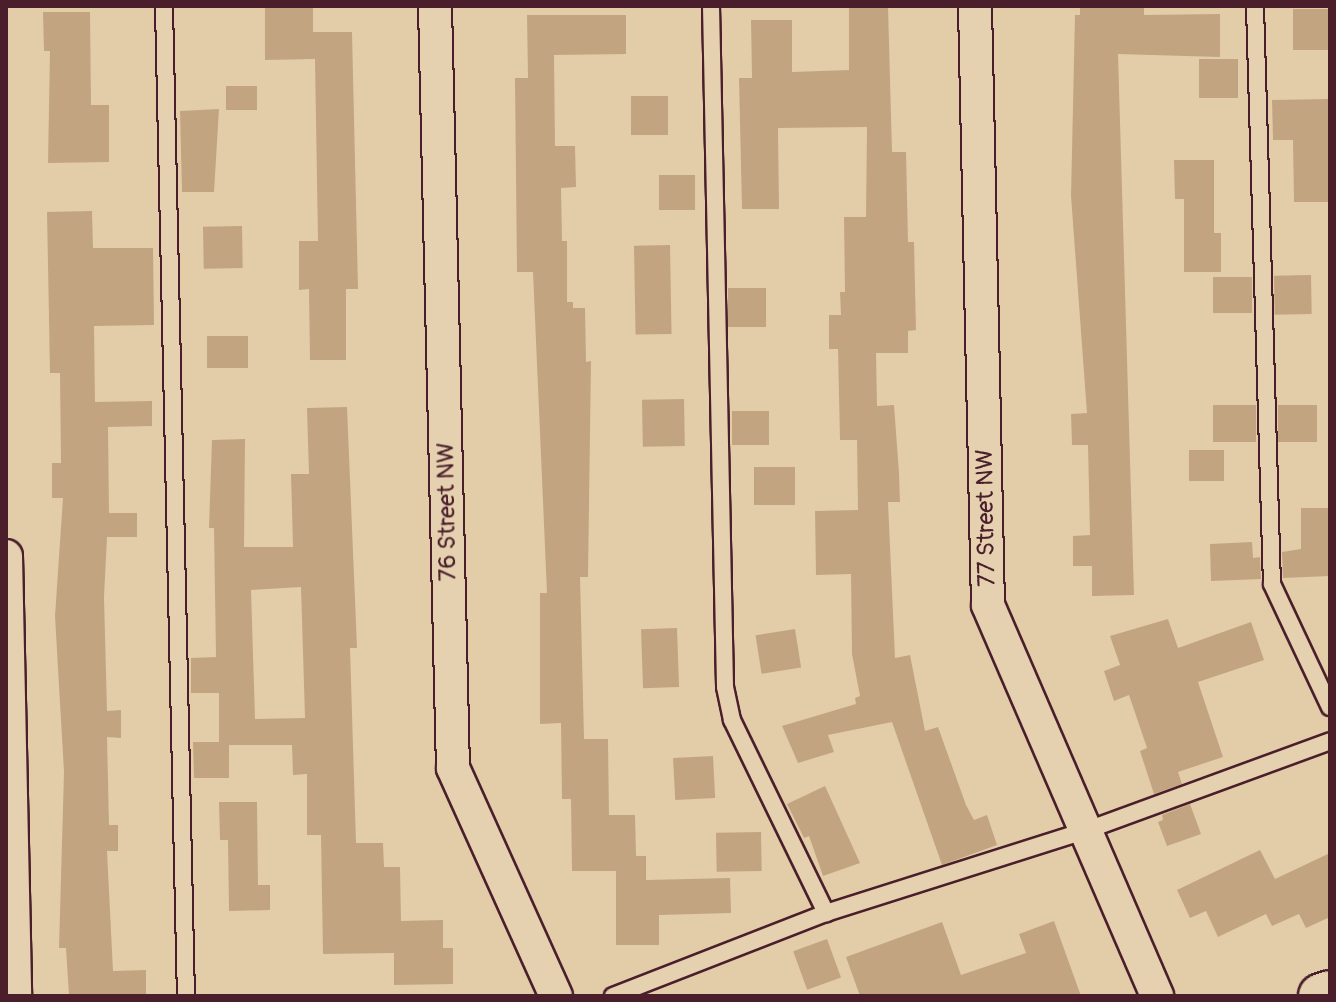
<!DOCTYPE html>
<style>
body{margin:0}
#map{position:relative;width:1336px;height:1002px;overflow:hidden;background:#e3cda9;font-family:Pangolin,sans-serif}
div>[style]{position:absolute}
.building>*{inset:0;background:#c2a580;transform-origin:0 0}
.roads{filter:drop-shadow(2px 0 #4a1f2b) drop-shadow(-2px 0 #4a1f2b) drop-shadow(0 2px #4a1f2b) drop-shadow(0 -2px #4a1f2b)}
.lane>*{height:16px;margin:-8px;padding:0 8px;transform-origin:8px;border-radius:8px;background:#e5d0af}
.street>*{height:32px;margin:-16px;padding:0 16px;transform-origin:16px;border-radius:16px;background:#e5d0af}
.secondary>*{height:44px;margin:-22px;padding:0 22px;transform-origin:22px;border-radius:22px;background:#e5d0af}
span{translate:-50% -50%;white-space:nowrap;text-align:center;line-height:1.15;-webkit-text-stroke:6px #e5d0af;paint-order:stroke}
.street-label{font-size:24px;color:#4a1f2b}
.frame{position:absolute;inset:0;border:8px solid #4a1f2b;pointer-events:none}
</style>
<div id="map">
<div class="building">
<i style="clip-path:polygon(265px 6px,313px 6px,313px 32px,352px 32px,358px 289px,346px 289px,346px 360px,310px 360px,309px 289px,299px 290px,299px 241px,318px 241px,315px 59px,265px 60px)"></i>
<i style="clip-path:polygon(849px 6px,888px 6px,892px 152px,906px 152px,908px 242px,914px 242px,916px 330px,908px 331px,908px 353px,876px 353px,877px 406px,894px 405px,899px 473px,900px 502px,888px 502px,895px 658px,910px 655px,925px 731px,938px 727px,966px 805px,974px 820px,987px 815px,997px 845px,942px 865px,892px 722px,828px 735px,834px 752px,798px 763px,782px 726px,856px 704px,855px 698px,860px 696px,852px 654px,851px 574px,816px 575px,815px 511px,858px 510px,857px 440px,840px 440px,838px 349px,829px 349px,829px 315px,841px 315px,840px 292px,845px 292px,844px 217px,866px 217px,867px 127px,778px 128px,779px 209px,742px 209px,739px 78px,752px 78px,751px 20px,792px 20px,792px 72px,849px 70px)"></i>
<i style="clip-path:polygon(1080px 6px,1144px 6px,1144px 15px,1220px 14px,1220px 57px,1118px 54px,1134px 595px,1092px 596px,1092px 566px,1073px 566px,1073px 536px,1090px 535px,1088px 445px,1072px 445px,1071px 414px,1087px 413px,1071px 196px,1075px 15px,1080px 15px)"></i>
<i style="left:1330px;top:9px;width:41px;height:37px;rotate:90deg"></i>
<i style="clip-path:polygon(43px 12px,90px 12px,91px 105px,109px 105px,109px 162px,48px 163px,50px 51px,44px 51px)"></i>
<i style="clip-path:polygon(527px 15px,626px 15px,626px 54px,554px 55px,555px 146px,575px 146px,576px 187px,561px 188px,562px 241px,567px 241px,567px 302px,573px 302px,573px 308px,585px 308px,586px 362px,591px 361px,588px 577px,580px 577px,584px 739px,608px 739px,609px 815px,635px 815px,636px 856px,646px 856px,646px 880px,730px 878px,731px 913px,659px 915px,659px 945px,616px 945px,616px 871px,572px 871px,571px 799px,562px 799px,561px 723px,540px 724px,540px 593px,547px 593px,533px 272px,517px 272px,515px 78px,528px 78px)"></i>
<i style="left:1238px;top:59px;width:39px;height:39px;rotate:90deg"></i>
<i style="left:226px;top:86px;width:31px;height:24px"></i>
<i style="left:668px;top:96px;width:39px;height:37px;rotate:90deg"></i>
<i style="clip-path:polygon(1329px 99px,1330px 202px,1294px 202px,1293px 140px,1273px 140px,1272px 100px)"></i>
<i style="clip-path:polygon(219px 109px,214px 192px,182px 192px,180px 111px)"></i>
<i style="clip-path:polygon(1174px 160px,1214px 160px,1214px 233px,1221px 233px,1221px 272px,1184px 272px,1184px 199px,1175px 199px)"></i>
<i style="left:659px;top:175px;width:36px;height:35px"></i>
<i style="clip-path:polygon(92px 211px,93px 248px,153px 248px,154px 325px,94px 326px,95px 402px,152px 401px,152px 426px,108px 427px,109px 513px,137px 513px,137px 537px,107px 537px,104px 597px,107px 711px,121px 710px,121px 738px,107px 737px,109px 825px,118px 825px,118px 851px,107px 851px,113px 971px,146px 970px,146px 994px,69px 995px,66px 948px,59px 948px,64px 772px,55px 616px,63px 498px,52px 498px,52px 463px,61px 463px,60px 373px,50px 373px,47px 212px)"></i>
<i style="left:242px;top:226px;width:42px;height:39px;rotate:89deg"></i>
<i style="left:670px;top:245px;width:89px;height:36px;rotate:89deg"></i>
<i style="left:1311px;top:275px;width:39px;height:37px;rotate:89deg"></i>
<i style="left:1213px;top:277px;width:39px;height:36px"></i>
<i style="left:728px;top:288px;width:38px;height:39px"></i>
<i style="left:248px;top:336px;width:32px;height:41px;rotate:90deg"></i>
<i style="left:684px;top:399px;width:47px;height:42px;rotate:89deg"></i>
<i style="left:1213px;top:405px;width:43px;height:37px"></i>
<i style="left:1278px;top:405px;width:39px;height:37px"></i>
<i style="clip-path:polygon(evenodd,347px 407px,357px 648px,350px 648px,356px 843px,383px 843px,384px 867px,400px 867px,401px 921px,443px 920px,443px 948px,453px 948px,453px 984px,394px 985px,394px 953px,323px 954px,321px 835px,307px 835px,307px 774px,293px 775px,292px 745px,229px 745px,229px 778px,194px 778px,193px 742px,219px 742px,219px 693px,191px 693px,191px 658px,216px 657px,214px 528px,209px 528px,212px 440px,245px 439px,244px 547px,293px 547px,291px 474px,309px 474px,307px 408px,347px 407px,301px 587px,305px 718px,255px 719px,251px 590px,301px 587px)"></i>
<i style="left:732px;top:411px;width:37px;height:34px"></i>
<i style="left:1189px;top:450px;width:35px;height:31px"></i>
<i style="left:795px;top:467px;width:38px;height:41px;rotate:90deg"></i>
<i style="clip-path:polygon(1301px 508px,1330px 508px,1330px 576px,1283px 578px,1282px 552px,1301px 549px)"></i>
<i style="clip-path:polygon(1252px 542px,1253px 558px,1260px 557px,1261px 579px,1211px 581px,1210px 544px)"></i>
<i style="clip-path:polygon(1168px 619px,1178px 648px,1251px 622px,1264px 660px,1198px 682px,1223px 757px,1178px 772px,1182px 784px,1154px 794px,1140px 751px,1147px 748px,1129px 695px,1114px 701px,1104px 671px,1120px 665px,1110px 636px)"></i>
<i style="left:677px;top:628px;width:59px;height:36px;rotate:88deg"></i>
<i style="left:795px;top:629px;width:39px;height:40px;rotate:81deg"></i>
<i style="left:713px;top:756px;width:42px;height:40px;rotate:87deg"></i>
<i style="clip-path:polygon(825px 786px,860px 863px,823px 876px,809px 836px,804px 838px,787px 804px)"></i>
<i style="clip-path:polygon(219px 802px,257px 802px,258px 885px,270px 885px,270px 910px,229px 911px,228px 840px,220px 840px)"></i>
<i style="clip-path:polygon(1190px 804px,1201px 834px,1167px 846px,1158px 822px,1163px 820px,1162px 815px)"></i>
<i style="left:761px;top:832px;width:39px;height:45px;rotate:89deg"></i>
<i style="clip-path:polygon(1260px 850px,1275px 879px,1330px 853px,1330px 917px,1306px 928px,1299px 914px,1272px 926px,1266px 914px,1218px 937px,1206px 911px,1190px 918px,1177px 890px)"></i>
<i style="clip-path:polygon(1054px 921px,1081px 996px,860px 996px,846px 957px,942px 922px,961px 975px,1026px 953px,1019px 934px)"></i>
<i style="left:827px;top:939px;width:41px;height:36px;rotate:70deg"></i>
</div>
<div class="roads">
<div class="lane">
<i style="left:164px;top:6px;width:990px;rotate:88.73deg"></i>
<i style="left:711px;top:6px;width:681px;rotate:88.82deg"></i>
<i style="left:725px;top:687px;width:34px;rotate:78deg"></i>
<i style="left:732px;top:720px;width:215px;rotate:64deg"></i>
<i style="left:1255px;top:6px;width:578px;rotate:88.32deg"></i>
<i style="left:1272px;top:584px;width:136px;rotate:64.8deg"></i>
<i style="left:613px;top:996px;width:229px;rotate:-21.3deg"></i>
<i style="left:826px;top:913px;width:269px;rotate:-17.6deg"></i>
<i style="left:1082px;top:832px;width:264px;rotate:-20.1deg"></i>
</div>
<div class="street">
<i style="left:435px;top:6px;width:762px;rotate:88.65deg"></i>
<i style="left:453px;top:768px;width:250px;rotate:65.7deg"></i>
<i style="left:975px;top:6px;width:599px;rotate:88.76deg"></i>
<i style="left:988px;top:605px;width:426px;rotate:66.6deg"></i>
<i style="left:6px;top:556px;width:440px;rotate:88.8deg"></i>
</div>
<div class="secondary">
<i style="left:1321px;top:996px;width:9px;rotate:-18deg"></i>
</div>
</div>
<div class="street-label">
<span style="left:447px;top:512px;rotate:-91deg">76 Street NW</span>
<span style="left:986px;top:518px;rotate:-91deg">77 Street NW</span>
</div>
<div class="frame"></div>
</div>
